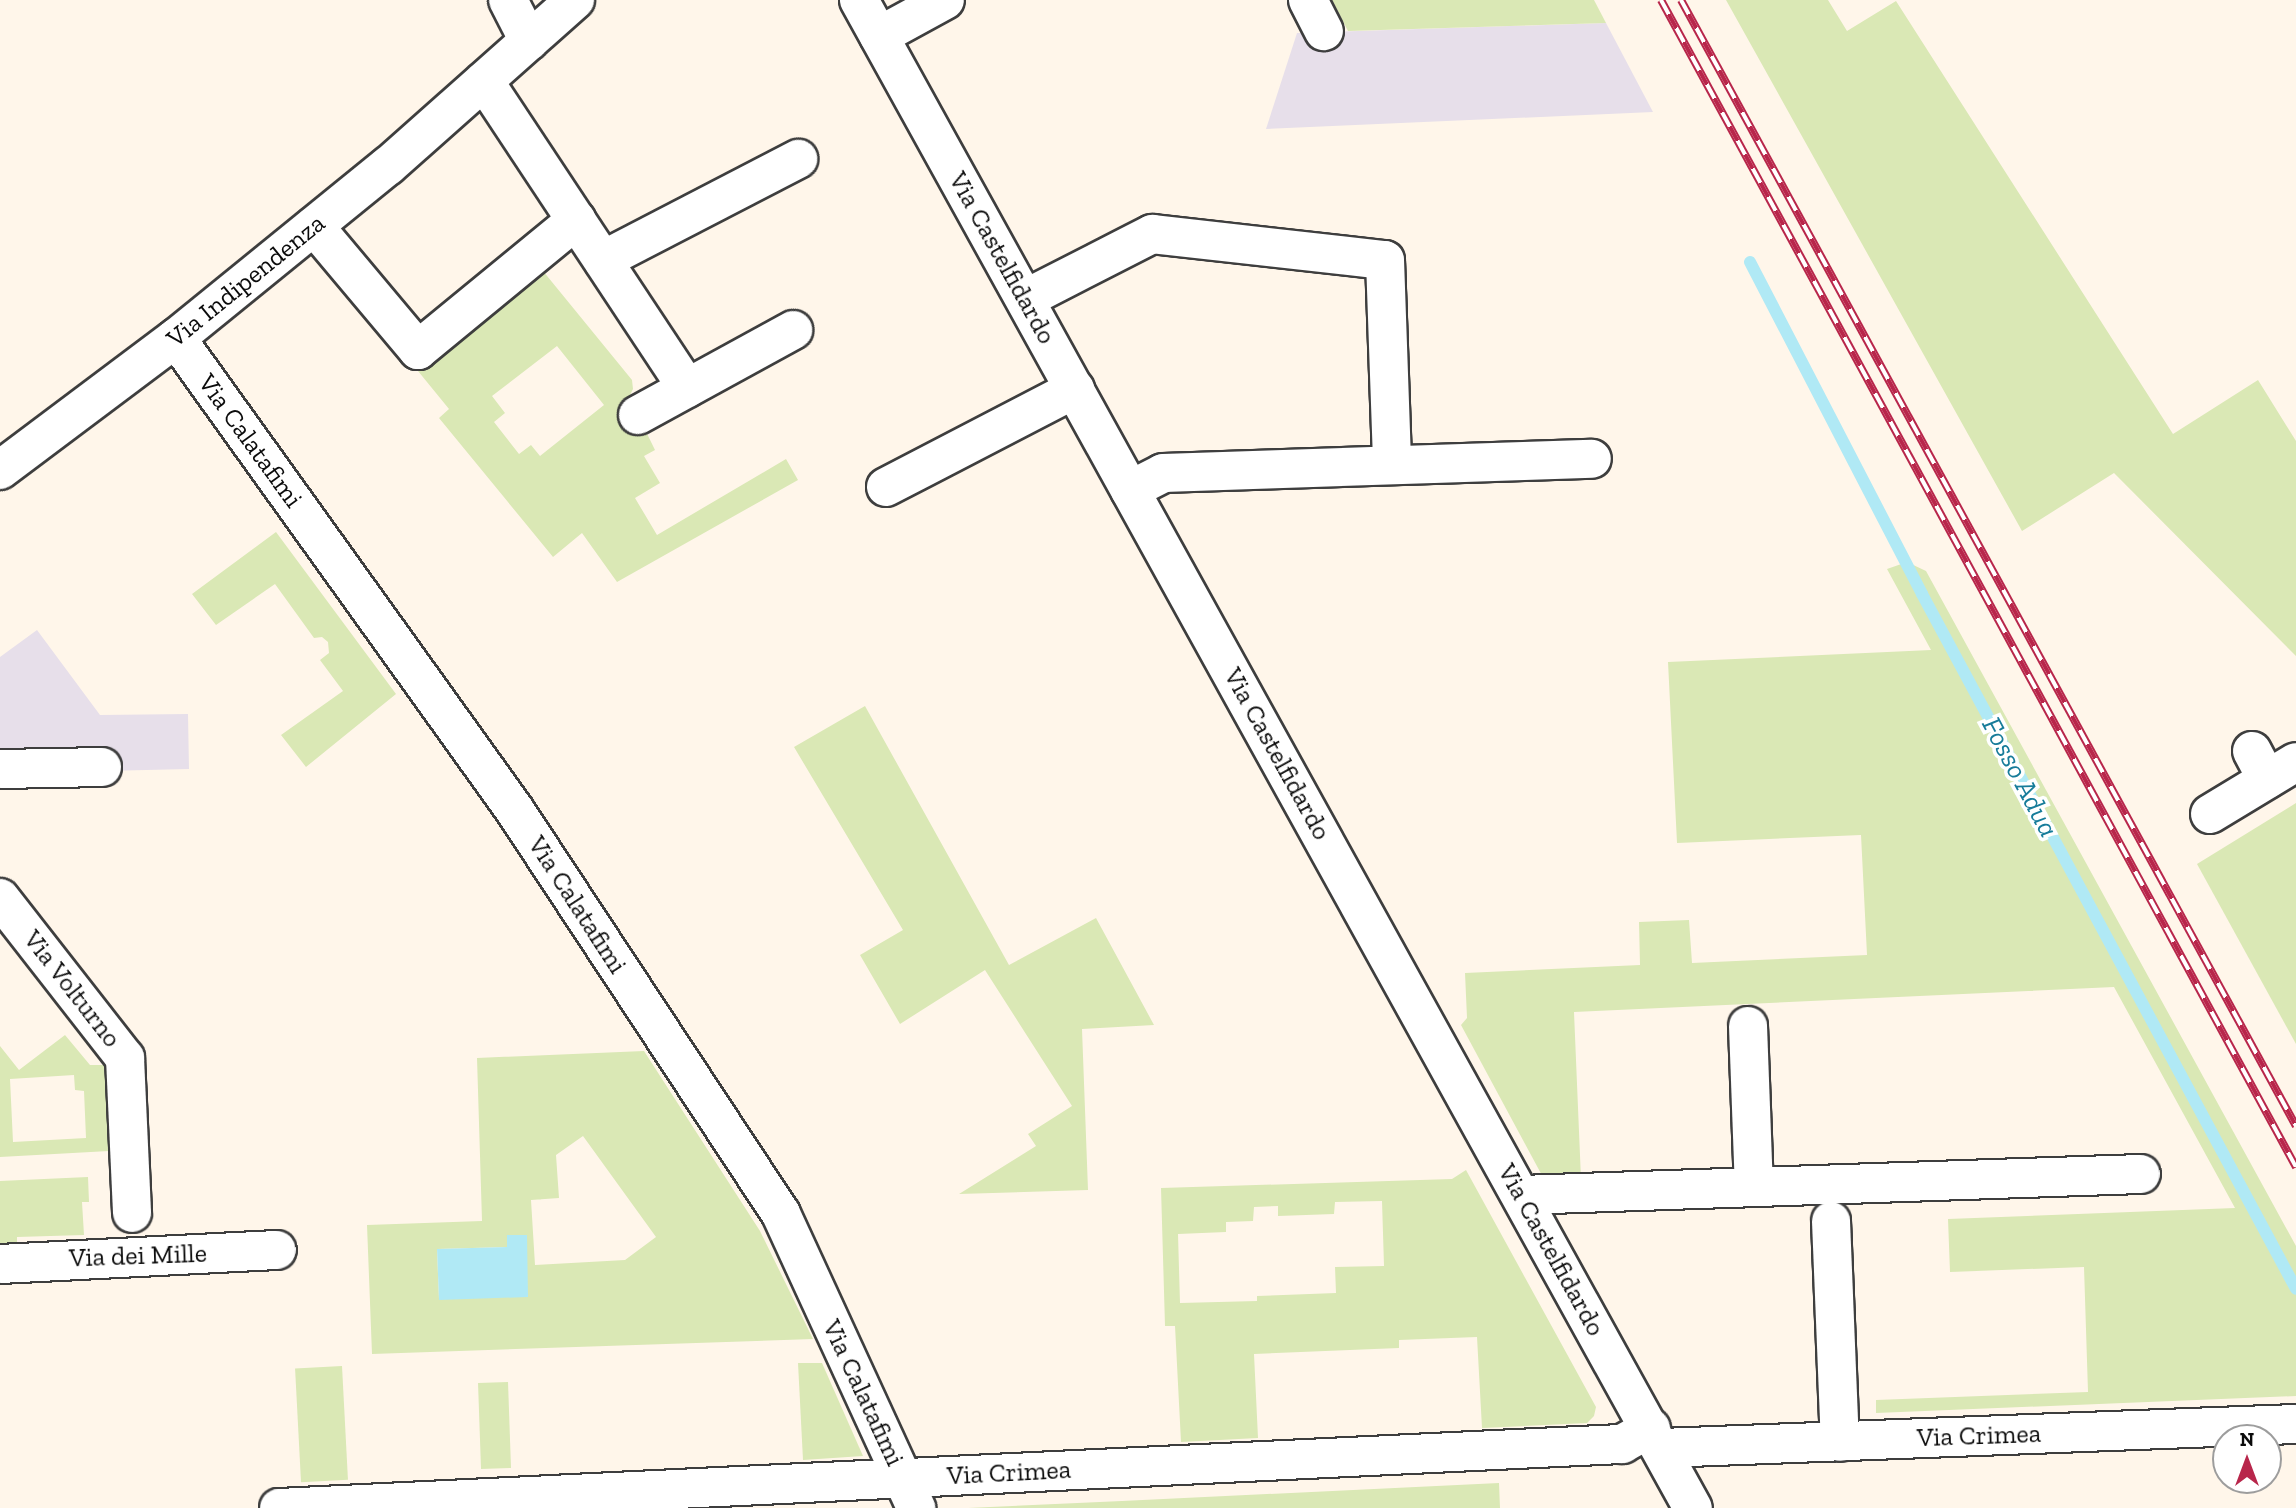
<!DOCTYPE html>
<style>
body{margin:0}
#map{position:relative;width:2296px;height:1508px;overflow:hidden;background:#fff6ea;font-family:"Zilla Slab",serif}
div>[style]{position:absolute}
.industrial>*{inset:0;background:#e7dfea}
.green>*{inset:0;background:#dae8b5;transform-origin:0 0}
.water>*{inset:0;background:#b0e9f5}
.stream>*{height:12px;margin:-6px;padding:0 6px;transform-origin:6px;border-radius:6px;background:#b0e9f5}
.roads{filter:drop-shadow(2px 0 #3e3e3e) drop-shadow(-2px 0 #3e3e3e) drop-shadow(0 2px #3e3e3e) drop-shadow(0 -2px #3e3e3e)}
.minor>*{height:38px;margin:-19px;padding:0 19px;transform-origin:19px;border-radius:19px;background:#fff}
.rail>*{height:8px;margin-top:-4px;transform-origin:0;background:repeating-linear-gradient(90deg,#fff 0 16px,#b8264b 0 32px);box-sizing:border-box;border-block:2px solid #b8264b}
span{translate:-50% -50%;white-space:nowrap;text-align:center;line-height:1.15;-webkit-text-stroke:7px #fff;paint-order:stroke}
.street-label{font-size:26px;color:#0b0b0b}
.water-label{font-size:28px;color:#177c9a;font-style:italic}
.north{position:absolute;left:2212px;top:1424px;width:70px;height:70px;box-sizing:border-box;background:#fff;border:2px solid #9d9d9d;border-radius:50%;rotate:0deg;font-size:19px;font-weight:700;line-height:28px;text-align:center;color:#0b0b0b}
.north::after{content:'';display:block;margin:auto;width:24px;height:32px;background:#b8264b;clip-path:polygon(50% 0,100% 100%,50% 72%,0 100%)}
</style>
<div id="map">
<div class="industrial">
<i style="clip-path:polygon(1606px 23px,1653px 112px,1266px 129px,1297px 33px)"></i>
<i style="clip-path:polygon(37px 630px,100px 715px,188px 714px,189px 769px,61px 772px,0 778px,0 657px)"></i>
</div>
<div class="green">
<i style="clip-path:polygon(1332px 0,1594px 0,1606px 23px,1348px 31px)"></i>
<i style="clip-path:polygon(1726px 0,1828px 0,1847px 31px,1896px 1px,2173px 434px,2258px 380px,2296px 441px,2296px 656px,2114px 473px,2022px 531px)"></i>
<i style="clip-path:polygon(evenodd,543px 271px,632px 380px,633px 389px,629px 397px,655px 450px,644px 456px,660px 483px,635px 498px,657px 535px,786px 459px,798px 480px,617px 582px,582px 533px,553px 557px,439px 418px,449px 409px,418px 371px,543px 271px,557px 346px,604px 405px,540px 456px,531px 445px,519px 454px,494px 422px,505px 413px,492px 396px,557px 346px)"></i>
<i style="clip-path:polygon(276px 532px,396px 694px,306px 767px,281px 735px,343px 691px,320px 660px,329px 653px,328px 642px,322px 637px,314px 638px,275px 584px,216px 625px,192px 594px)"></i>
<i style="clip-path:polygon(1907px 562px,1926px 571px,2296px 1246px,2296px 1396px,1876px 1413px,1876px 1400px,2088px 1392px,2084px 1267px,1950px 1272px,1948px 1219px,2235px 1208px,2114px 987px,1574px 1012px,1581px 1179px,1545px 1181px,1461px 1025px,1467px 1018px,1465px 973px,1640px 965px,1639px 922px,1689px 920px,1692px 963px,1867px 955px,1861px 835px,1677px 843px,1668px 662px,1931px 650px,1887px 569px)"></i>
<i style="clip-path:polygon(865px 706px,1009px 965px,1096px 918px,1154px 1025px,1082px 1029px,1088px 1190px,959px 1194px,1036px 1146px,1028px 1134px,1072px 1106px,985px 970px,900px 1024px,860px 955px,903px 930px,794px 747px)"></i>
<i style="clip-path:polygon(2296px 803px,2296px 1044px,2197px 864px)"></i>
<i style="clip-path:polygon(evenodd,65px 1035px,90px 1065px,105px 1065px,109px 1151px,0 1157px,0 1046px,19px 1070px,65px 1035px,74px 1075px,75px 1090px,84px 1091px,86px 1138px,13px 1142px,10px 1079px,74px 1075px)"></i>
<i style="clip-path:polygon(evenodd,644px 1051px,760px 1231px,813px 1339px,372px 1354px,367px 1225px,482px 1221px,477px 1058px,644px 1051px,583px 1136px,656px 1237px,625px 1260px,535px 1265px,531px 1200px,559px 1198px,556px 1155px,583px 1136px,644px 1051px,507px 1247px,439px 1299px,437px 1249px,507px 1247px)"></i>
<i style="clip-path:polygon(evenodd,1466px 1170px,1596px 1407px,1594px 1416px,1587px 1423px,1482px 1428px,1477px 1337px,1399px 1340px,1399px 1348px,1254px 1354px,1258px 1438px,1181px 1442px,1175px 1326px,1165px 1326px,1161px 1188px,1452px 1179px,1466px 1170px,1382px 1201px,1384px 1266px,1335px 1267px,1336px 1293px,1257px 1296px,1257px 1301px,1180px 1303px,1178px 1234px,1226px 1232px,1226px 1222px,1253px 1221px,1254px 1207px,1278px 1206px,1278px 1216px,1334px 1214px,1335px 1202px,1382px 1201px)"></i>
<i style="clip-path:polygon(88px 1177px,89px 1202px,82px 1202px,84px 1235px,17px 1237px,17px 1245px,0 1247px,0 1181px)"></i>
<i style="clip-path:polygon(798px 1363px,822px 1363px,863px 1456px,803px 1460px)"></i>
<i style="left:342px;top:1366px;width:114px;height:47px;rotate:87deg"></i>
<i style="left:508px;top:1382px;width:86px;height:30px;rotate:88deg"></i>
<i style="clip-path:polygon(1499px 1483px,1500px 1508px,968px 1508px,1122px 1501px)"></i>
</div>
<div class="water">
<i style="clip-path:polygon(507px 1235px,527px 1235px,528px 1297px,439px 1300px,437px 1249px,507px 1247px)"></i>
</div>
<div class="stream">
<i style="left:1750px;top:262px;width:374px;rotate:62.6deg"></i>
<i style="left:1922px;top:594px;width:789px;rotate:61.71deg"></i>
</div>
<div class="roads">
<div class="minor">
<i style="left:508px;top:0;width:46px;rotate:62.9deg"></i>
<i style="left:859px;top:0;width:1723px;rotate:61.06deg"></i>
<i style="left:1308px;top:0;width:35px;rotate:63deg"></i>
<i style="left:879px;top:36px;width:75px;rotate:-28.6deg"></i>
<i style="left:484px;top:81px;width:368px;rotate:56.5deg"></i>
<i style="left:314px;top:226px;width:162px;rotate:50deg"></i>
<i style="left:418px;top:350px;width:205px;rotate:-39.4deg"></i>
<i style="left:603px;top:260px;width:220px;rotate:-27.4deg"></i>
<i style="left:1025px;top:299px;width:143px;rotate:-27.1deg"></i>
<i style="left:1152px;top:234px;width:234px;rotate:6.4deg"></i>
<i style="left:1385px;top:260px;width:205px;rotate:88deg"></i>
<i style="left:176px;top:338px;width:580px;rotate:54.34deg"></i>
<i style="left:514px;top:809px;width:485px;rotate:56.6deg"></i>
<i style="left:781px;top:1214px;width:324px;rotate:65.3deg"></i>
<i style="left:638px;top:415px;width:177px;rotate:-28.7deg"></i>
<i style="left:0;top:470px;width:220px;rotate:-36.9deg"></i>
<i style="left:176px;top:338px;width:273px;rotate:-39.1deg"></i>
<i style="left:388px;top:166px;width:250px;rotate:-41.6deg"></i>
<i style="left:886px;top:487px;width:213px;rotate:-27.4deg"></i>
<i style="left:1130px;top:490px;width:37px;rotate:-27deg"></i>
<i style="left:1163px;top:473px;width:429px;rotate:-1.9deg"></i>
<i style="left:2252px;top:751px;width:32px;rotate:62deg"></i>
<i style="left:0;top:769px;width:102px;rotate:-1.1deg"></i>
<i style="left:2210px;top:814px;width:100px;rotate:-31.2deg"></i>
<i style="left:0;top:898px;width:203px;rotate:52deg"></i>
<i style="left:125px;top:1058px;width:155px;rotate:87.4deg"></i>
<i style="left:1748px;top:1026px;width:161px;rotate:87.9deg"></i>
<i style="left:1521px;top:1195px;width:620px;rotate:-1.94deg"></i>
<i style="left:1831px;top:1221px;width:221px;rotate:87.7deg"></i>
<i style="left:0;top:1264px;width:277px;rotate:-2.9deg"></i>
<i style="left:1662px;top:1448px;width:634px;rotate:-2.17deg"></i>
<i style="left:279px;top:1508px;width:1345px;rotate:-2.73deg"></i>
<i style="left:1622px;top:1444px;width:33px;rotate:-29deg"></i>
</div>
</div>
<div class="rail">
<i style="left:1661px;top:0;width:1329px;rotate:61.45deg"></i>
<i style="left:1681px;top:0;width:1283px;rotate:61.36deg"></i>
</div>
<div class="street-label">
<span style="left:1002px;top:258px;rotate:61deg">Via Castelfidardo</span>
<span style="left:246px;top:281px;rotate:-39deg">Via Indipendenza</span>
<span style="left:250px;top:441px;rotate:54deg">Via Calatafimi</span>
<span style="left:1277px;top:754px;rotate:61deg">Via Castelfidardo</span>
<span style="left:577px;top:905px;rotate:57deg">Via Calatafimi</span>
<span style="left:72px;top:989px;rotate:52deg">Via Volturno</span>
<span style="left:1551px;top:1250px;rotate:61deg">Via Castelfidardo</span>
<span style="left:138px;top:1256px;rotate:-2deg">Via dei Mille</span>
<span style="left:863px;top:1393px;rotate:65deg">Via Calatafimi</span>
<span style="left:1979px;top:1436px;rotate:-2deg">Via Crimea</span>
<span style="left:1009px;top:1473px;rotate:-3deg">Via Crimea</span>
</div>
<div class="water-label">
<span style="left:2020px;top:777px;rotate:62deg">Fosso Adua</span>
</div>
<div class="north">N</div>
</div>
